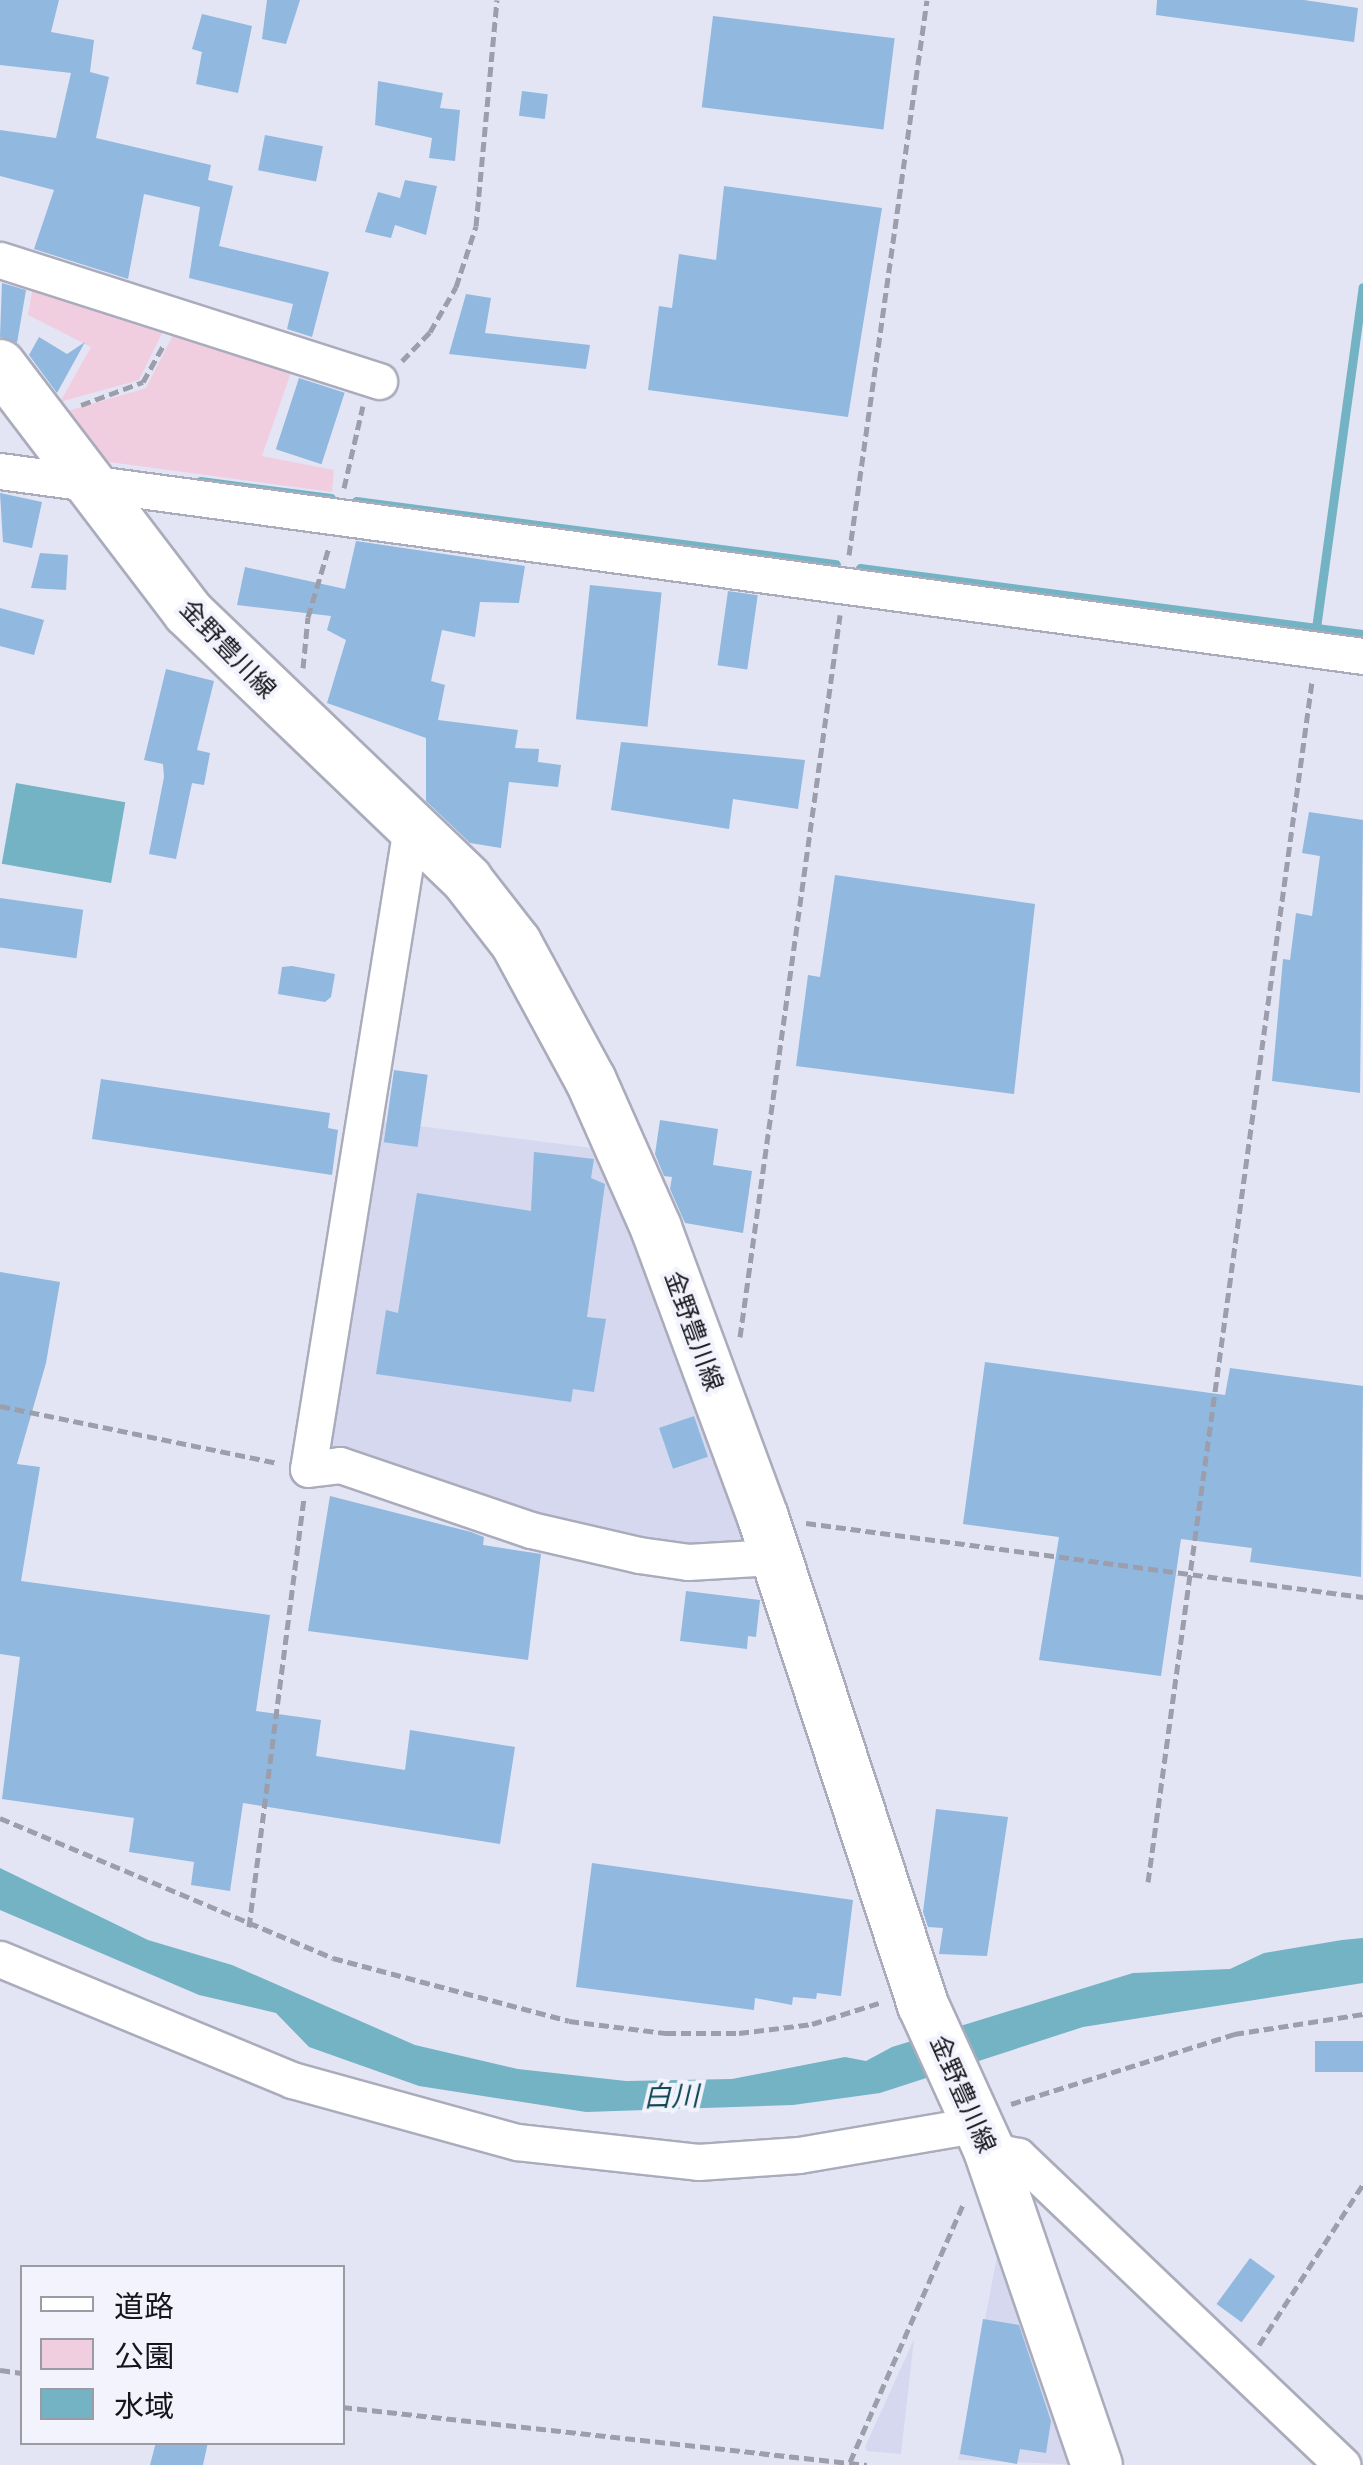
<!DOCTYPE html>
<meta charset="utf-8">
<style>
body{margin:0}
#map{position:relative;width:1363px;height:2465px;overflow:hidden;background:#e3e5f5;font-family:"IBM Plex Sans","Noto Sans JP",sans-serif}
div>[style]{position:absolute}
.built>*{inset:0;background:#d6d8ef}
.green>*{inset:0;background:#f0cedf}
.water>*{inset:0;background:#74b3c3;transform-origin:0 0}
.stream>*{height:9px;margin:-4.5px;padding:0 4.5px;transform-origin:4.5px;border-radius:4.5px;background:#74b3c3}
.building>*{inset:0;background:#91b8de;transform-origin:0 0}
.path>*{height:5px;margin-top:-2.5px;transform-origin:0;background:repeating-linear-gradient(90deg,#9d9eab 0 10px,transparent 0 15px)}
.roads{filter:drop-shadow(2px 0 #aaacbb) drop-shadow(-2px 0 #aaacbb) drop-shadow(0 2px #aaacbb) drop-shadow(0 -2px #aaacbb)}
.street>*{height:35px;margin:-17.5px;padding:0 17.5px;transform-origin:17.5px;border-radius:17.5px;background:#fff}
.secondary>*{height:50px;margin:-25px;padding:0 25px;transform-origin:25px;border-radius:25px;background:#fff}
span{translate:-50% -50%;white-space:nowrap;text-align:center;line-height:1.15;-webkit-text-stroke:8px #f2f3fd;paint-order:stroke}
.street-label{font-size:25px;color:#15161b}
.water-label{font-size:28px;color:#0e4753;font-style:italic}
.legend{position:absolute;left:20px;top:2265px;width:325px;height:180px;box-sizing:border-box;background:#f2f3fd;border:2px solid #9a9ba3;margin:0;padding:12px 18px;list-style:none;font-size:30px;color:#15161b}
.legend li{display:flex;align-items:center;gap:20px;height:50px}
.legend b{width:50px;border:2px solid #9a9ba3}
</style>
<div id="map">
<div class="built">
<i style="clip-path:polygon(371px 1120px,601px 1149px,748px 1543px,680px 1546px,645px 1540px,433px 1484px,329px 1446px)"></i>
<i style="clip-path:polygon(1001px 2236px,1090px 2465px,958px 2460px)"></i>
<i style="clip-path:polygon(914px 2339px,901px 2454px,867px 2451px,865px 2447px)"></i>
</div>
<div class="green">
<i style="clip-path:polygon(34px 281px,167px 323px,139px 380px,60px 402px,91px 347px,28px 315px)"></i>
<i style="clip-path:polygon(178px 325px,295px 361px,262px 456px,334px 470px,332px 492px,87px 459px,54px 415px,146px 388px)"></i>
</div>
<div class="water">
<i style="left:16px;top:783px;width:111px;height:82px;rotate:10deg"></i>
<i style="clip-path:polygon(0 1868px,148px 1940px,232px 1965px,415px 2045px,518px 2069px,626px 2081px,732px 2079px,845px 2057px,866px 2061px,892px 2047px,1133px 1973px,1230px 1969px,1264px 1953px,1342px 1940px,1363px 1938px,1363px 1983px,1083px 2027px,880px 2093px,793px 2105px,586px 2112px,419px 2086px,309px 2047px,276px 2013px,199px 1995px,0 1910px)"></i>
</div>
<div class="stream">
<i style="left:200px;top:481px;width:132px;rotate:7.4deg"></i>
<i style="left:356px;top:501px;width:484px;rotate:7.5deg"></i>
<i style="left:860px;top:568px;width:507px;rotate:7.48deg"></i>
<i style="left:1316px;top:628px;width:344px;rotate:-82.2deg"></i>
</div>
<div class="building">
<i style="clip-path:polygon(0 0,59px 0,51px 32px,94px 40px,90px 72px,109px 77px,96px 138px,211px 165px,208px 180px,233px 186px,219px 246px,329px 272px,312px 337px,287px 329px,293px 304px,189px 278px,200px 207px,144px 194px,128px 279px,34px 249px,54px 190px,0 176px,0 130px,56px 138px,71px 73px,0 65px)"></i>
<i style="clip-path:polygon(267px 0,300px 0,286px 44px,262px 39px)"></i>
<i style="clip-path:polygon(1157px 0,1304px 0,1358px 8px,1354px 42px,1156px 15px)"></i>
<i style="clip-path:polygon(202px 14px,252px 26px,238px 93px,196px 84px,202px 52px,192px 49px)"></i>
<i style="left:713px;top:16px;width:183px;height:92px;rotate:7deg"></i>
<i style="clip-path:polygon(378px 81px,443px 93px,440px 108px,460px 110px,455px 161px,429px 158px,432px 138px,375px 125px)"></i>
<i style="left:522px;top:91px;width:26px;height:25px;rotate:7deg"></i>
<i style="left:265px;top:135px;width:59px;height:36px;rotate:11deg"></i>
<i style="clip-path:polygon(405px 180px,437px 186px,426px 235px,395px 225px,391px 238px,365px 232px,378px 192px,400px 198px)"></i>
<i style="clip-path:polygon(724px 186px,882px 208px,848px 417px,648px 390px,659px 306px,672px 308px,679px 254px,716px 260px)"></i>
<i style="clip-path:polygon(2px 283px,26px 290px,17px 343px,0 337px)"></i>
<i style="clip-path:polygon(466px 294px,491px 298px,485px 333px,590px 345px,586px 369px,449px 354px)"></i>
<i style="clip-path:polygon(39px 337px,67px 354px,85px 342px,57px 393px,29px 355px)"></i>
<i style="left:299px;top:378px;width:48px;height:75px;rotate:18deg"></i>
<i style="clip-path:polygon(0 493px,42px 502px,32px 548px,3px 542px)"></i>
<i style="clip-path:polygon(356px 541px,525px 566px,519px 603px,480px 602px,475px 637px,442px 630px,431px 681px,445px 685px,438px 720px,518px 730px,515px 748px,539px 749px,538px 762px,561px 765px,558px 787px,509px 782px,501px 848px,470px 843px,426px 801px,426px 738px,327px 703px,346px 640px,327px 630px,331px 616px,237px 605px,245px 567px,345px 589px)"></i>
<i style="clip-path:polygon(40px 553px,68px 555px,66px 590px,31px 588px)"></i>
<i style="left:590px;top:585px;width:72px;height:135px;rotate:6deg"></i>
<i style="left:728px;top:591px;width:30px;height:75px;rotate:8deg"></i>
<i style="clip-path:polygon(0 608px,44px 620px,34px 655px,0 646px)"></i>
<i style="clip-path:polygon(166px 669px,214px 681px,197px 750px,210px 753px,204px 785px,192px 783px,176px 859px,149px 854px,164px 777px,163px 764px,144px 760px)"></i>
<i style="clip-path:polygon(621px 742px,805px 760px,798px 809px,733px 799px,729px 829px,611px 810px)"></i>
<i style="clip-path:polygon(1309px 812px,1363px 820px,1360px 1093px,1272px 1081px,1283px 959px,1290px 960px,1296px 913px,1312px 916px,1320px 856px,1302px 853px)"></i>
<i style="clip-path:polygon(835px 875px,1035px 904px,1014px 1094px,796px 1066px,808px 975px,820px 977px)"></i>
<i style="left:0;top:898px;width:84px;height:49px;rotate:8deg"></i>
<i style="clip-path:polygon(292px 966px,335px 974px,331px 997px,325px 1002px,278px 994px,282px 967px)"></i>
<i style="left:394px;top:1070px;width:34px;height:73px;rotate:8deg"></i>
<i style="clip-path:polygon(101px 1079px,330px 1113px,328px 1128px,338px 1130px,332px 1175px,92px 1139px)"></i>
<i style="clip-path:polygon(660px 1120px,718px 1129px,713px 1165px,752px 1171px,743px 1233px,685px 1223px,670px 1189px,672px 1177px,664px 1176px,655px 1154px)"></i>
<i style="clip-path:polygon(534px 1152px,594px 1159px,591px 1178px,605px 1184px,587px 1317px,606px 1319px,594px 1392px,573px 1389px,571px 1402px,376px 1374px,386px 1310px,398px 1313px,417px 1193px,531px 1211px)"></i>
<i style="clip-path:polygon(0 1272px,60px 1282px,46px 1363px,17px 1464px,40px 1467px,21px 1581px,270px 1615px,256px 1711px,321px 1720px,316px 1756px,405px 1770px,410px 1730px,515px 1747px,500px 1844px,243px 1803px,230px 1891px,191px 1885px,194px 1862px,129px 1852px,134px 1818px,2px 1799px,20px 1657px,0 1654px)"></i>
<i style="clip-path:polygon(985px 1362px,1225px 1395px,1230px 1368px,1363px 1386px,1361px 1577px,1250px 1562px,1252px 1548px,1181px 1539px,1161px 1676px,1039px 1660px,1059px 1537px,963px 1524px)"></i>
<i style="left:694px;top:1416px;width:43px;height:37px;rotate:71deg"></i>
<i style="clip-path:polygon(330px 1496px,471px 1532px,484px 1537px,483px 1545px,541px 1554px,528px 1660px,308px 1631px)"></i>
<i style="clip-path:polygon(686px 1591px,760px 1600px,756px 1637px,748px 1636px,747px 1649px,680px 1641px)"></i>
<i style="clip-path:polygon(936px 1809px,1008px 1817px,987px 1956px,939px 1954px,943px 1928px,928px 1927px,923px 1912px)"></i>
<i style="clip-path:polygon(592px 1863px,853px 1900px,841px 1996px,817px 1993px,816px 1999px,793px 1997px,792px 2005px,755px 1998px,754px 2010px,576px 1987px)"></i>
<i style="left:1363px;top:2041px;width:31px;height:48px;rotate:90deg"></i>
<i style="left:1250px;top:2258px;width:31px;height:57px;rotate:36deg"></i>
<i style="clip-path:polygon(983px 2319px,1019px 2325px,1051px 2421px,1046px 2453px,1020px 2449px,1017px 2464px,960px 2454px)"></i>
<i style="clip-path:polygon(156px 2442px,208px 2442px,203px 2465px,150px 2465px)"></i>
</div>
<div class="path">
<i style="left:402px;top:361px;width:40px;rotate:-46deg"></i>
<i style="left:430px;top:332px;width:52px;rotate:-60deg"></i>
<i style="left:456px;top:287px;width:64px;rotate:-71.8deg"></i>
<i style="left:476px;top:226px;width:227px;rotate:-84.7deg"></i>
<i style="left:81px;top:405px;width:66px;rotate:-20.4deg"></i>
<i style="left:143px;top:382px;width:41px;rotate:-60.9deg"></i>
<i style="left:344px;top:488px;width:84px;rotate:-77deg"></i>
<i style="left:849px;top:555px;width:560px;rotate:-82deg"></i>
<i style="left:303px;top:668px;width:51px;rotate:-84.4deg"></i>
<i style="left:308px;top:617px;width:73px;rotate:-73.3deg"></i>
<i style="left:740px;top:1337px;width:729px;rotate:-82.11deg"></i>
<i style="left:0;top:1406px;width:284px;rotate:11.6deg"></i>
<i style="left:806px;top:1523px;width:562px;rotate:7.57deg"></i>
<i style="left:0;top:1818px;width:361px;rotate:22.8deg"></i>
<i style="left:333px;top:1958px;width:244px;rotate:14.9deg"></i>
<i style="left:569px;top:2021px;width:98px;rotate:7.1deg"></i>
<i style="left:666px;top:2033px;width:73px"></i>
<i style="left:739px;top:2033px;width:74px;rotate:-7deg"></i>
<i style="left:812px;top:2024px;width:73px;rotate:-17.4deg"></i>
<i style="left:1148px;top:1882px;width:1212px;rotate:-82.22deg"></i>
<i style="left:249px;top:1927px;width:432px;rotate:-82.7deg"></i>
<i style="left:1011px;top:2104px;width:234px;rotate:-17.4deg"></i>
<i style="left:1234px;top:2034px;width:131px;rotate:-8.8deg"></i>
<i style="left:1259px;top:2345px;width:192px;rotate:-57.1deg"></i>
<i style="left:0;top:2370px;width:22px;rotate:8deg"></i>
<i style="left:342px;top:2407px;width:528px;rotate:6.3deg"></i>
<i style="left:850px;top:2462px;width:284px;rotate:-66.3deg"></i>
</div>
<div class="roads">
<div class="street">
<i style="left:0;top:260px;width:398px;rotate:17.7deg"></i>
<i style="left:0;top:471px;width:1375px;rotate:7.73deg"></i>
<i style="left:411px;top:827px;width:650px;rotate:99.11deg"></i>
<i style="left:308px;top:1469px;width:32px;rotate:-7deg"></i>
<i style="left:340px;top:1465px;width:202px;rotate:18.8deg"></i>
<i style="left:531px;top:1530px;width:111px;rotate:13deg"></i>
<i style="left:639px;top:1555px;width:49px;rotate:8.1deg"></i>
<i style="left:688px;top:1562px;width:85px;rotate:-3.4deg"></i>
<i style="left:0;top:1959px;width:316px;rotate:22.5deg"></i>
<i style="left:292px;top:2080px;width:233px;rotate:15.4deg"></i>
<i style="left:517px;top:2142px;width:182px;rotate:6.3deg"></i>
<i style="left:698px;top:2162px;width:101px;rotate:-4deg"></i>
<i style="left:799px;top:2155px;width:178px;rotate:-9.7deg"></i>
<i style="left:989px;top:2150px;width:30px;rotate:12deg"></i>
<i style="left:1018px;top:2156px;width:448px;rotate:43.6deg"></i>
</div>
<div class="secondary">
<i style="left:0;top:365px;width:310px;rotate:52.7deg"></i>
<i style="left:188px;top:612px;width:387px;rotate:43.8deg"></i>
<i style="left:467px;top:880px;width:80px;rotate:52.1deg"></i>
<i style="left:516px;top:943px;width:157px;rotate:61.5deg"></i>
<i style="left:591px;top:1081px;width:161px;rotate:66.1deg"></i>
<i style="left:656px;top:1228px;width:308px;rotate:69.7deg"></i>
<i style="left:763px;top:1517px;width:514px;rotate:71.85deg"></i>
<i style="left:923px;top:2005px;width:159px;rotate:65.5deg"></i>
<i style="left:989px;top:2150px;width:333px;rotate:71.1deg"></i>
</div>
</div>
<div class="street-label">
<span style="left:228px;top:649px;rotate:46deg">金野豊川線</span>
<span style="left:694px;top:1331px;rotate:70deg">金野豊川線</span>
<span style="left:963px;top:2094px;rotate:66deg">金野豊川線</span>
</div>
<div class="water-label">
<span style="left:671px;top:2096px;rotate:-1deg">白川</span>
</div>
<ul class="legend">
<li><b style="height:12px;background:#fff"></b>道路</li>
<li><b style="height:28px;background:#f0cedf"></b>公園</li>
<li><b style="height:28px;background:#74b3c3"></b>水域</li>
</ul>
</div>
